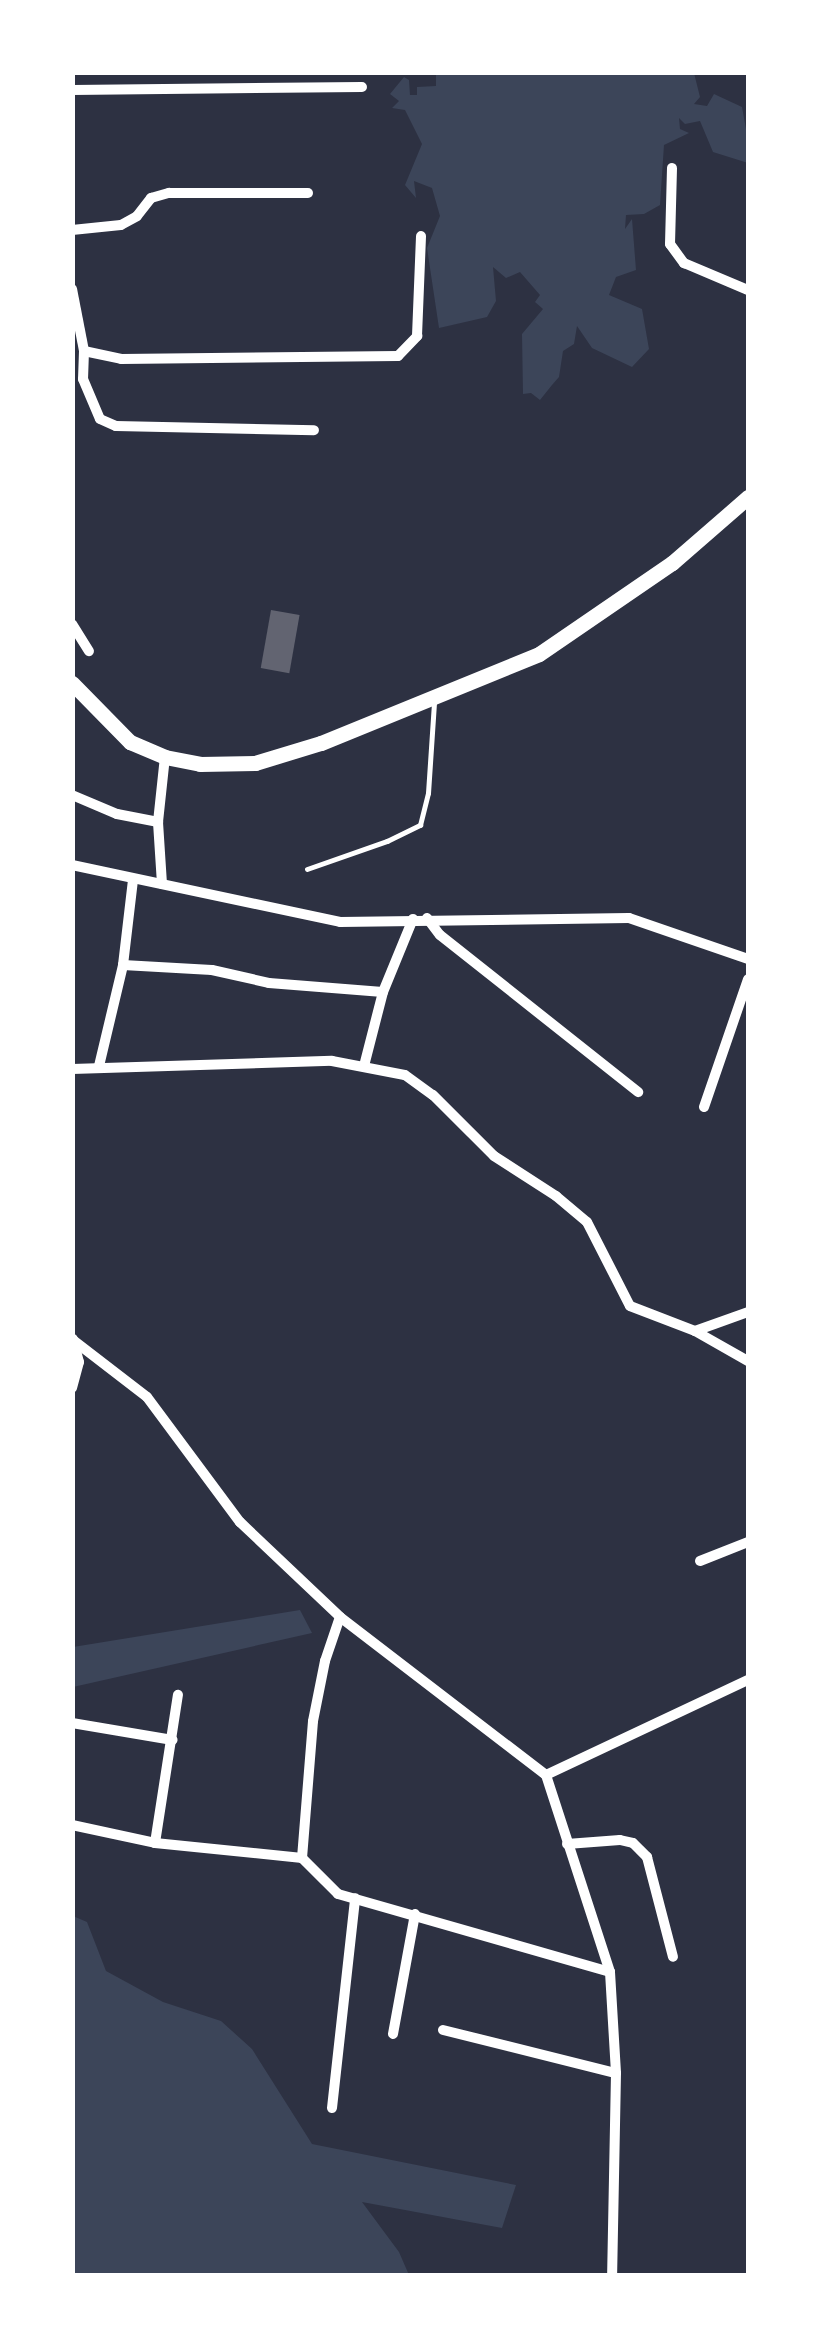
<!DOCTYPE html>
<style>
body{margin:0}
#map{position:relative;width:821px;height:2348px;overflow:hidden;background:#2d3142;font-family:"Varela Round",sans-serif}
div>[style]{position:absolute}
.green>*{inset:0;background:#3c4559}
.building>*{inset:0;background:#626471;transform-origin:0 0}
.service>*{height:5px;margin:-2.5px;padding:0 2.5px;transform-origin:2.5px;border-radius:2.5px;background:#fff}
.minor>*{height:10px;margin:-5px;padding:0 5px;transform-origin:5px;border-radius:5px;background:#fff}
.secondary>*{height:15px;margin:-7.5px;padding:0 7.5px;transform-origin:7.5px;border-radius:7.5px;background:#fff}
span{translate:-50% -50%;white-space:nowrap;text-align:center;line-height:1.15;-webkit-text-stroke:10px #fff;paint-order:stroke}
.frame{position:absolute;inset:0;border:75px solid #fff;pointer-events:none}
</style>
<div id="map">
<div class="green">
<i style="clip-path:polygon(436px 73px,694px 73px,700px 97px,694px 104px,707px 106px,714px 94px,742px 107px,748px 140px,748px 173px,748px 163px,713px 152px,700px 121px,685px 124px,679px 118px,680px 129px,689px 133px,664px 145px,660px 205px,644px 214px,626px 215px,625px 229px,632px 219px,636px 270px,616px 277px,609px 295px,642px 309px,649px 349px,632px 367px,592px 348px,577px 326px,574px 344px,563px 351px,559px 377px,552px 385px,540px 400px,531px 393px,523px 394px,522px 334px,543px 309px,535px 302px,540px 295px,520px 272px,506px 278px,493px 267px,496px 301px,487px 317px,439px 328px,427px 248px,440px 216px,432px 188px,414px 181px,416px 198px,405px 185px,422px 144px,405px 110px,392px 108px,399px 101px,390px 94px,404px 77px,409px 80px,410px 95px,417px 95px,417px 87px,436px 86px)"></i>
<i style="clip-path:polygon(300px 1610px,312px 1633px,73px 1687px,73px 1647px)"></i>
<i style="clip-path:polygon(73px 1916px,87px 1922px,106px 1971px,163px 2002px,221px 2021px,252px 2049px,312px 2144px,516px 2185px,502px 2228px,362px 2202px,399px 2252px,409px 2275px,73px 2275px)"></i>
</div>
<div class="building">
<i style="left:271px;top:610px;width:29px;height:59px;rotate:10deg"></i>
</div>
<div class="service">
<i style="left:307px;top:869px;width:85px;rotate:-19.3deg"></i>
<i style="left:387px;top:841px;width:37px;rotate:-26deg"></i>
<i style="left:420px;top:825px;width:33px;rotate:-76deg"></i>
<i style="left:428px;top:793px;width:91px;rotate:-86.2deg"></i>
</div>
<div class="minor">
<i style="left:72px;top:90px;width:290px;rotate:-0.6deg"></i>
<i style="left:672px;top:168px;width:76px;rotate:91.5deg"></i>
<i style="left:670px;top:244px;width:24px;rotate:54deg"></i>
<i style="left:684px;top:263px;width:69px;rotate:22.9deg"></i>
<i style="left:72px;top:230px;width:49px;rotate:-5.8deg"></i>
<i style="left:121px;top:225px;width:18px;rotate:-29deg"></i>
<i style="left:137px;top:216px;width:23px;rotate:-52deg"></i>
<i style="left:151px;top:198px;width:19px;rotate:-16deg"></i>
<i style="left:169px;top:193px;width:139px"></i>
<i style="left:72px;top:289px;width:63px;rotate:79deg"></i>
<i style="left:84px;top:351px;width:28px;rotate:92deg"></i>
<i style="left:83px;top:379px;width:43px;rotate:67deg"></i>
<i style="left:100px;top:419px;width:17px;rotate:24deg"></i>
<i style="left:116px;top:426px;width:198px;rotate:1.2deg"></i>
<i style="left:84px;top:351px;width:38px;rotate:12deg"></i>
<i style="left:121px;top:359px;width:277px;rotate:-0.6deg"></i>
<i style="left:398px;top:356px;width:28px;rotate:-46deg"></i>
<i style="left:417px;top:336px;width:100px;rotate:-87.7deg"></i>
<i style="left:72px;top:624px;width:32px;rotate:58deg"></i>
<i style="left:72px;top:795px;width:49px;rotate:22.9deg"></i>
<i style="left:117px;top:814px;width:42px;rotate:11deg"></i>
<i style="left:72px;top:865px;width:274px;rotate:12deg"></i>
<i style="left:340px;top:922px;width:289px;rotate:-0.8deg"></i>
<i style="left:629px;top:918px;width:126px;rotate:19deg"></i>
<i style="left:162px;top:884px;width:62px;rotate:-93.7deg"></i>
<i style="left:158px;top:822px;width:65px;rotate:-83.9deg"></i>
<i style="left:427px;top:918px;width:21px;rotate:53deg"></i>
<i style="left:440px;top:935px;width:253px;rotate:38.4deg"></i>
<i style="left:123px;top:965px;width:89px;rotate:3.2deg"></i>
<i style="left:212px;top:970px;width:58px;rotate:12.8deg"></i>
<i style="left:269px;top:983px;width:114px;rotate:4.5deg"></i>
<i style="left:99px;top:1066px;width:104px;rotate:-76.6deg"></i>
<i style="left:123px;top:965px;width:86px;rotate:-83.3deg"></i>
<i style="left:364px;top:1066px;width:76px;rotate:-75.6deg"></i>
<i style="left:383px;top:992px;width:79px;rotate:-67.7deg"></i>
<i style="left:72px;top:1069px;width:260px;rotate:-1.8deg"></i>
<i style="left:332px;top:1061px;width:74px;rotate:10.9deg"></i>
<i style="left:405px;top:1075px;width:34px;rotate:36deg"></i>
<i style="left:433px;top:1095px;width:86px;rotate:45deg"></i>
<i style="left:494px;top:1156px;width:74px;rotate:32.8deg"></i>
<i style="left:556px;top:1196px;width:40px;rotate:40deg"></i>
<i style="left:587px;top:1222px;width:94px;rotate:62.9deg"></i>
<i style="left:630px;top:1306px;width:70px;rotate:21deg"></i>
<i style="left:695px;top:1331px;width:61px;rotate:29.5deg"></i>
<i style="left:704px;top:1107px;width:135px;rotate:-71deg"></i>
<i style="left:695px;top:1331px;width:56px;rotate:-19.7deg"></i>
<i style="left:73px;top:1340px;width:93px;rotate:37.6deg"></i>
<i style="left:147px;top:1397px;width:156px;rotate:53.4deg"></i>
<i style="left:240px;top:1522px;width:138px;rotate:43.5deg"></i>
<i style="left:340px;top:1617px;width:260px;rotate:37.5deg"></i>
<i style="left:546px;top:1775px;width:207px;rotate:72deg"></i>
<i style="left:610px;top:1972px;width:101px;rotate:86.6deg"></i>
<i style="left:616px;top:2073px;width:203px;rotate:91.1deg"></i>
<i style="left:72px;top:1388px;width:27px;rotate:-75deg"></i>
<i style="left:79px;top:1362px;width:24px;rotate:-105deg"></i>
<i style="left:700px;top:1561px;width:52px;rotate:-21.6deg"></i>
<i style="left:72px;top:1723px;width:102px;rotate:9.6deg"></i>
<i style="left:546px;top:1775px;width:223px;rotate:-25.2deg"></i>
<i style="left:72px;top:1825px;width:85px;rotate:12.2deg"></i>
<i style="left:155px;top:1843px;width:148px;rotate:5.8deg"></i>
<i style="left:302px;top:1858px;width:51px;rotate:45deg"></i>
<i style="left:338px;top:1894px;width:283px;rotate:16deg"></i>
<i style="left:155px;top:1843px;width:150px;rotate:-81.2deg"></i>
<i style="left:567px;top:1844px;width:53px;rotate:-4.3deg"></i>
<i style="left:620px;top:1840px;width:13px;rotate:13deg"></i>
<i style="left:633px;top:1843px;width:20px;rotate:45deg"></i>
<i style="left:647px;top:1857px;width:103px;rotate:75.4deg"></i>
<i style="left:302px;top:1858px;width:137px;rotate:-85.4deg"></i>
<i style="left:313px;top:1721px;width:61px;rotate:-78.7deg"></i>
<i style="left:325px;top:1661px;width:46px;rotate:-71.2deg"></i>
<i style="left:443px;top:2030px;width:178px;rotate:14deg"></i>
<i style="left:393px;top:2034px;width:122px;rotate:-79.6deg"></i>
<i style="left:332px;top:2108px;width:211px;rotate:-83.7deg"></i>
</div>
<div class="secondary">
<i style="left:72px;top:683px;width:83px;rotate:45.5deg"></i>
<i style="left:130px;top:742px;width:38px;rotate:23deg"></i>
<i style="left:165px;top:757px;width:36px;rotate:11deg"></i>
<i style="left:200px;top:764px;width:55px;rotate:-1deg"></i>
<i style="left:255px;top:763px;width:69px;rotate:-16.9deg"></i>
<i style="left:321px;top:743px;width:235px;rotate:-22.2deg"></i>
<i style="left:539px;top:654px;width:161px;rotate:-34.4deg"></i>
<i style="left:672px;top:563px;width:101px;rotate:-41deg"></i>
</div>
<div class="frame"></div>
</div>
